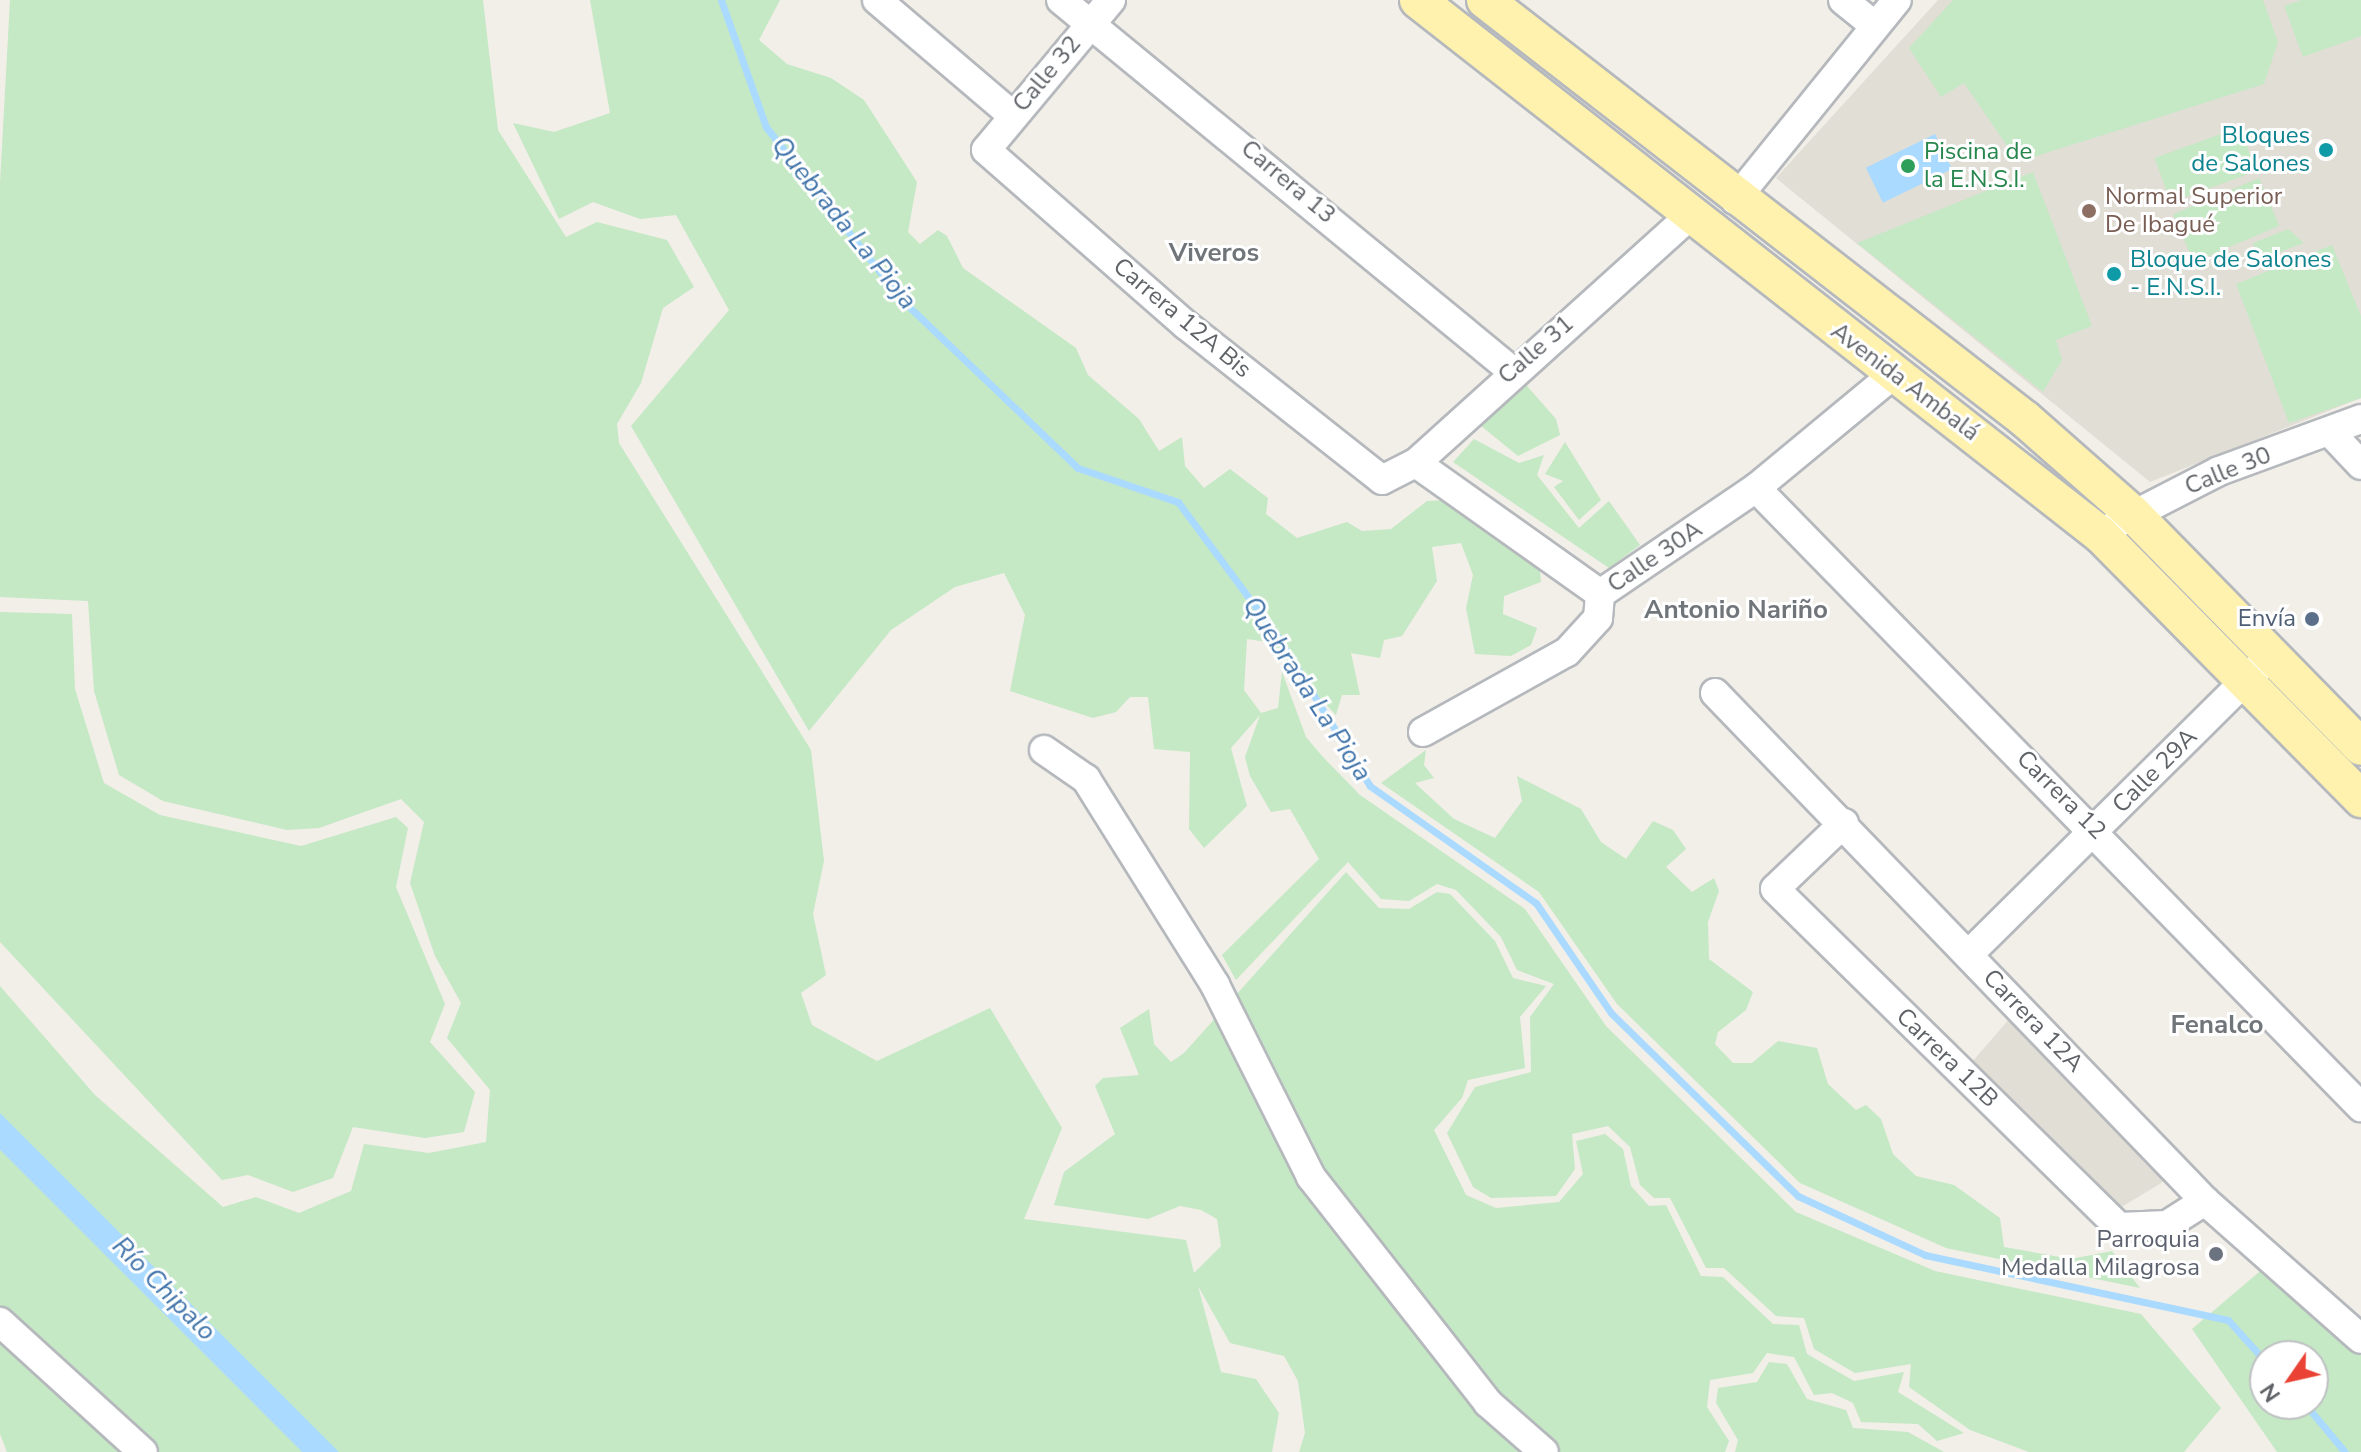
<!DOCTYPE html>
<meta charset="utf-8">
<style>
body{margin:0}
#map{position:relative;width:2361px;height:1452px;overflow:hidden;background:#f1efe8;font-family:"Nunito Sans",sans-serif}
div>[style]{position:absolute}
.education>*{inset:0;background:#e1ded6}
.green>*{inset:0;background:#c5e8c5;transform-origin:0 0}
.water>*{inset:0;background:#aadaff;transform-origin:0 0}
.stream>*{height:7px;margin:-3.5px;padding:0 3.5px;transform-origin:3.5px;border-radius:3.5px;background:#aadaff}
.roads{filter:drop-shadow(2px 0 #b5b8bc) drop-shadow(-2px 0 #b5b8bc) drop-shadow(0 2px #b5b8bc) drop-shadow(0 -2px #b5b8bc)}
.minor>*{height:28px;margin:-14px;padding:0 14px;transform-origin:14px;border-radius:14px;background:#fff}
.major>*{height:36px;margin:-18px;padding:0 18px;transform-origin:18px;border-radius:18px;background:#fff2af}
.dots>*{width:22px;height:22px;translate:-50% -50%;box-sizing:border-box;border:4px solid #fff;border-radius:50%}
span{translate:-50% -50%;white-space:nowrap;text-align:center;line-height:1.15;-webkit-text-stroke:6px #fff;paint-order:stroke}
.street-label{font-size:24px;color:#5f6368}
.culture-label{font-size:24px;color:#0d838f}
.right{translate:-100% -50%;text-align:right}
.left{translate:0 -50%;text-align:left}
.leisure-label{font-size:24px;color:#27864d}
.education-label{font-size:24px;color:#785e54}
.service-label{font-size:24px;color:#4e5e75}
.worship-label{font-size:24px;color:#5b616d}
.water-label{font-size:26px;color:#4174aa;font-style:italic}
.neighbourhood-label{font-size:26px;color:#70757a;font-weight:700}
.north{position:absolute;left:2249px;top:1340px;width:80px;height:80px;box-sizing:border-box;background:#fff;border:2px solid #bfc1c3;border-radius:50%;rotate:236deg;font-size:22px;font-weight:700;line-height:32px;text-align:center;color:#5f6368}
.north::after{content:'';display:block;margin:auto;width:28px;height:36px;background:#ea4335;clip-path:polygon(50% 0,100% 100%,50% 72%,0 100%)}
</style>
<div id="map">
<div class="education">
<i style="clip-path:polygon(1938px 0,2361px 0,2361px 398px,2150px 482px,1776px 178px)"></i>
<i style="clip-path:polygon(2011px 1017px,2167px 1177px,2160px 1184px,2118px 1209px,1965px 1070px)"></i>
</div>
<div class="green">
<i style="clip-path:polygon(10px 0,483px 0,498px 130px,566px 237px,597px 222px,667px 240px,694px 287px,663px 308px,641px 383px,617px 424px,619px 443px,811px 750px,824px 861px,813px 914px,826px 975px,801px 993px,812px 1025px,877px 1061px,990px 1008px,1062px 1128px,1024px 1219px,1186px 1240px,1194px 1273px,1221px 1246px,1217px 1219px,1201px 1210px,1180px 1206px,1148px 1219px,1054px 1205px,1064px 1172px,1115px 1134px,1095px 1086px,1103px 1078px,1139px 1075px,1120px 1028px,1149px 1009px,1154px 1044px,1171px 1062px,1184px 1053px,1346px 872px,1379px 908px,1409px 909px,1437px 892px,1450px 894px,1495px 941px,1513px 978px,1546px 986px,1520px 1017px,1525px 1068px,1468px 1080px,1462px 1098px,1434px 1130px,1466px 1195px,1496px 1208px,1559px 1202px,1583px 1174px,1576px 1141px,1605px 1134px,1623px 1149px,1631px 1186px,1649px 1206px,1666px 1205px,1701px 1276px,1723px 1277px,1773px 1324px,1799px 1325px,1807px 1354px,1854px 1381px,1904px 1372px,1898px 1392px,1964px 1433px,1937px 1441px,1918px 1424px,1861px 1422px,1853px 1403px,1832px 1393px,1814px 1395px,1794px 1357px,1767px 1353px,1753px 1373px,1710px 1380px,1707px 1407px,1729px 1441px,1725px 1452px,1299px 1452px,1305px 1433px,1298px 1381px,1284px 1356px,1230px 1343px,1198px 1286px,1221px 1372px,1256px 1379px,1279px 1413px,1272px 1452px,7px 1452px,0 1434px,0 986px,95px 1095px,223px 1207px,256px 1197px,299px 1213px,351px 1191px,364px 1144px,429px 1153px,486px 1142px,490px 1090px,447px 1038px,461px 1003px,435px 956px,410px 883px,424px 822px,401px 799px,319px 828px,287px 830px,163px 801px,119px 775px,94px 691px,88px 601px,0 597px,0 183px)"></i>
<i style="clip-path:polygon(590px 0,780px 0,759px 40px,787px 64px,831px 78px,864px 100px,917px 182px,908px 232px,920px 244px,938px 230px,947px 236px,963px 268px,1076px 348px,1088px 375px,1139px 419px,1159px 451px,1182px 437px,1185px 466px,1204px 488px,1230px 469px,1268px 498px,1266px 514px,1297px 538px,1347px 522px,1362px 531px,1391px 529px,1427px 501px,1448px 500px,1540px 571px,1541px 582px,1504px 596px,1503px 614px,1537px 628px,1531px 645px,1511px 656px,1475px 654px,1466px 608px,1473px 575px,1461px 543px,1432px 547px,1437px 581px,1402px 636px,1384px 640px,1380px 658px,1351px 653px,1360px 695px,1342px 695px,1336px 715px,1267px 642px,1247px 639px,1244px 690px,1261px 713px,1278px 708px,1282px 672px,1306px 737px,1322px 756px,1360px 795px,1525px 909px,1606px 1026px,1796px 1212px,1935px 1271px,2141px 1314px,2221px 1408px,2184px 1452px,2029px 1452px,1970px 1430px,1909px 1387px,1911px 1364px,1855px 1373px,1814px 1349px,1804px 1318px,1776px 1316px,1724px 1268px,1706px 1268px,1670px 1198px,1654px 1198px,1640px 1185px,1630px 1147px,1608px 1126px,1572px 1134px,1575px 1169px,1556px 1196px,1491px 1198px,1473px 1187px,1447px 1133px,1475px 1087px,1531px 1072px,1530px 1017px,1554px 984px,1517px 970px,1501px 937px,1456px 890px,1437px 884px,1409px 901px,1381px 899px,1348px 862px,1236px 980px,1222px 955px,1319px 859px,1290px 809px,1271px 812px,1250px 776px,1245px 757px,1260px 715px,1231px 748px,1247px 806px,1204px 848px,1189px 829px,1190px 752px,1154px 749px,1148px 697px,1130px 697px,1116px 712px,1093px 718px,1010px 691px,1025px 615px,1004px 573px,955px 587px,891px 630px,809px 731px,631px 426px,729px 310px,676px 215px,640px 219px,593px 202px,559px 219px,513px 123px,554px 132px,610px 113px)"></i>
<i style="clip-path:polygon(1953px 0,2263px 0,2278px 42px,2264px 84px,2018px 162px,1964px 83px,1941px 97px,1909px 48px)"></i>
<i style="clip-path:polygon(2301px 0,2361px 0,2361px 36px,2303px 57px,2284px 6px)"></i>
<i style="left:2240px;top:127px;width:47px;height:91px;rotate:70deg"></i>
<i style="clip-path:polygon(2033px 172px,2092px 326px,2056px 340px,2062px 360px,2043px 392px,1857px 243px)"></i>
<i style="left:2259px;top:178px;width:52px;height:93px;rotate:67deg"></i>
<i style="clip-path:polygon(2288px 229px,2304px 243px,2259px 260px,2253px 243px)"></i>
<i style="clip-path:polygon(2332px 245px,2361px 316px,2361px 398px,2289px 423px,2236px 284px)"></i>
<i style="clip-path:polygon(1514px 371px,1556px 419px,1560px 435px,1518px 456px,1475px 421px)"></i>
<i style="clip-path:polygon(1474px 439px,1519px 463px,1544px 455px,1537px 475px,1579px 528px,1609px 501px,1640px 545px,1609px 568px,1453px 462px)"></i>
<i style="clip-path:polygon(1565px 442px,1601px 500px,1579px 520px,1554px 487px,1563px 481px,1545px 474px)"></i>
<i style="clip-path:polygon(0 612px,72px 614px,75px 689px,104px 783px,160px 815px,301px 846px,396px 817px,408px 828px,396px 887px,445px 1004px,430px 1042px,475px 1092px,464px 1132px,425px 1138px,353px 1127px,333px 1178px,293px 1192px,248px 1175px,222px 1180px,0 942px)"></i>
<i style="clip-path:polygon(1426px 750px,1424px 765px,1434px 778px,1415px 783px,1454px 819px,1495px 838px,1522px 801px,1517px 776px,1581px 809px,1601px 842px,1626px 859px,1653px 821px,1673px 830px,1686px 849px,1666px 867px,1692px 892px,1714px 878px,1719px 891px,1708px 922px,1709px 959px,1753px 992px,1746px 1010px,1718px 1032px,1715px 1044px,1733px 1063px,1752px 1063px,1778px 1041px,1817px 1048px,1828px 1084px,1856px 1110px,1866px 1105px,1881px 1119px,1893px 1154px,1916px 1176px,1954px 1185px,2000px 1218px,2004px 1247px,2071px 1259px,2112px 1251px,2140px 1288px,1946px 1248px,1800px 1183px,1617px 1004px,1539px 892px,1381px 783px)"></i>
<i style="clip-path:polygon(evenodd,2265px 1267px,2361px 1347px,2361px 1452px,2277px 1452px,2192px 1329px,2265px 1267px,2265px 1356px,2313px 1356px,2313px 1404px,2265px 1404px,2265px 1356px)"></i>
<i style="clip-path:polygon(1769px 1362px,1787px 1364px,1807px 1399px,1846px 1410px,1853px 1428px,1908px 1432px,1944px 1452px,1735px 1452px,1738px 1440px,1716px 1403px,1718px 1388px,1757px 1382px)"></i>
</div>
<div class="water">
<i style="left:1935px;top:134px;width:39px;height:77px;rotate:64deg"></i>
<i style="left:0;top:1113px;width:479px;height:26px;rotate:45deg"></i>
</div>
<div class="stream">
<i style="left:721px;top:0;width:135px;rotate:70.5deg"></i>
<i style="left:766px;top:127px;width:220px;rotate:51.8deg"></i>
<i style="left:902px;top:300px;width:243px;rotate:43.7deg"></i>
<i style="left:1078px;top:468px;width:106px;rotate:18.8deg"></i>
<i style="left:1178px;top:502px;width:167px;rotate:53.5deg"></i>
<i style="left:1277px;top:636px;width:176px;rotate:58.2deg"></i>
<i style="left:1370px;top:786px;width:203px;rotate:35.2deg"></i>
<i style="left:1536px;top:903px;width:133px;rotate:55.7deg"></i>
<i style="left:1611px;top:1013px;width:262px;rotate:44.4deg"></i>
<i style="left:1798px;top:1196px;width:140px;rotate:24.9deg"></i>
<i style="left:1925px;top:1255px;width:310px;rotate:12.1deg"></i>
<i style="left:2228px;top:1320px;width:55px;rotate:47.9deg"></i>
<i style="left:2305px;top:1404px;width:62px;rotate:50.2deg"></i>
</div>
<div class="roads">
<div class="minor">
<i style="left:877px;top:0;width:177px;rotate:40.4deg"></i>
<i style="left:1061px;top:0;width:583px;rotate:39.43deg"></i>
<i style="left:1111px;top:0;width:195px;rotate:129.8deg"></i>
<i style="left:986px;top:150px;width:266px;rotate:41.2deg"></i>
<i style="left:1186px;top:325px;width:250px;rotate:38.3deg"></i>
<i style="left:1382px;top:480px;width:38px;rotate:-27deg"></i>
<i style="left:1416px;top:463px;width:368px;rotate:-42.1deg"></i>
<i style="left:1843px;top:0;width:40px;rotate:39deg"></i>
<i style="left:1735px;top:200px;width:257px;rotate:-51deg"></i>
<i style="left:2330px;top:432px;width:45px;rotate:46.8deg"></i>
<i style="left:1416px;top:463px;width:226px;rotate:35.4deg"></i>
<i style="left:1756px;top:488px;width:866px;rotate:45.66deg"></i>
<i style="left:2116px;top:524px;width:116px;rotate:-27.2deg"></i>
<i style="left:2219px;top:471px;width:151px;rotate:-20.1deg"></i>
<i style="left:1715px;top:693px;width:706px;rotate:46.03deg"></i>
<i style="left:2205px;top:1201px;width:208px;rotate:41.5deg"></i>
<i style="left:1423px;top:732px;width:165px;rotate:-29.1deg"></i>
<i style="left:1567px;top:652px;width:46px;rotate:-47.6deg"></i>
<i style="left:1598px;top:618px;width:24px;rotate:-85deg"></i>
<i style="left:1600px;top:594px;width:189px;rotate:-34.2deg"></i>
<i style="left:1756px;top:488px;width:179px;rotate:-39.6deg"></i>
<i style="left:1044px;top:750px;width:51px;rotate:34.6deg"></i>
<i style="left:1086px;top:779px;width:243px;rotate:57.9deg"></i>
<i style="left:1215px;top:985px;width:215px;rotate:63.4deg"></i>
<i style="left:1311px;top:1177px;width:287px;rotate:51.9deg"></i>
<i style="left:1488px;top:1403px;width:74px;rotate:41.2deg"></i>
<i style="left:1844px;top:823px;width:95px;rotate:136.3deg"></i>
<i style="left:1775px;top:889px;width:482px;rotate:44.5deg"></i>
<i style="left:2119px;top:1227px;width:48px;rotate:-2.4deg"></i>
<i style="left:2167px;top:1225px;width:45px;rotate:-32.3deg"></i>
<i style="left:1969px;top:954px;width:407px;rotate:-44.7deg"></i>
<i style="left:0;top:1322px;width:193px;rotate:42.3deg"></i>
</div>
<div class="major">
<i style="left:1418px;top:0;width:868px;rotate:38.07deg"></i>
<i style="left:2101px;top:535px;width:371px;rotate:45.4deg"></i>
<i style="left:1485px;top:0;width:685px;rotate:37.82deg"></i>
<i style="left:2026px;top:420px;width:141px;rotate:41.3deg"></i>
<i style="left:2132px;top:513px;width:327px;rotate:45.6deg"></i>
</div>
</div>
<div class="dots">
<i style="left:2326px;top:150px;background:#0f9aa8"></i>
<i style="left:1908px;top:166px;background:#2e9e5b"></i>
<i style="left:2089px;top:211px;background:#8d6e63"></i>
<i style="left:2114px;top:274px;background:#0f9aa8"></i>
<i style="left:2312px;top:619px;background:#5c6f8a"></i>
<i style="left:2216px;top:1254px;background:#6b7280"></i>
</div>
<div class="street-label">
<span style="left:1047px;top:74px;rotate:-50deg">Calle 32</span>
<span style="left:1288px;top:182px;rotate:40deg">Carrera 13</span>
<span style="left:1182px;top:318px;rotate:40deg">Carrera 12A Bis</span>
<span style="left:1536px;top:350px;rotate:-41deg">Calle 31</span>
<span style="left:1905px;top:382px;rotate:37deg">Avenida Ambalá</span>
<span style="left:2228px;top:471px;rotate:-22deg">Calle 30</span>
<span style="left:1655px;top:557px;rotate:-34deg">Calle 30A</span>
<span style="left:2155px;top:771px;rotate:-45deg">Calle 29A</span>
<span style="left:2061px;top:795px;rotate:45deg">Carrera 12</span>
<span style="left:2033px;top:1021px;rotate:46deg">Carrera 12A</span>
<span style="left:1947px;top:1058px;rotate:44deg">Carrera 12B</span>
</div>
<div class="culture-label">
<span class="right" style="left:2310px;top:150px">Bloques<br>de Salones</span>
<span class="left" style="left:2130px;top:274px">Bloque de Salones<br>- E.N.S.I.</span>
</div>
<div class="leisure-label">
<span class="left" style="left:1924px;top:166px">Piscina de<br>la E.N.S.I.</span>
</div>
<div class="education-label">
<span class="left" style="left:2105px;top:211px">Normal Superior<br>De Ibagué</span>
</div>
<div class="service-label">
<span class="right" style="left:2296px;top:619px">Envía</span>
</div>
<div class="worship-label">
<span class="right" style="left:2200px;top:1254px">Parroquia<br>Medalla Milagrosa</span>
</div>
<div class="water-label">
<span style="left:844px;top:223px;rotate:51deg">Quebrada La Pioja</span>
<span style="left:1307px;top:689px;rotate:57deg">Quebrada La Pioja</span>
<span style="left:164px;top:1289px;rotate:45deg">Río Chipalo</span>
</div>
<div class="neighbourhood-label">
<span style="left:1214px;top:253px">Viveros</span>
<span style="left:1736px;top:610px">Antonio Nariño</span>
<span style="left:2217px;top:1025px">Fenalco</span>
</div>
<div class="north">N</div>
</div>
